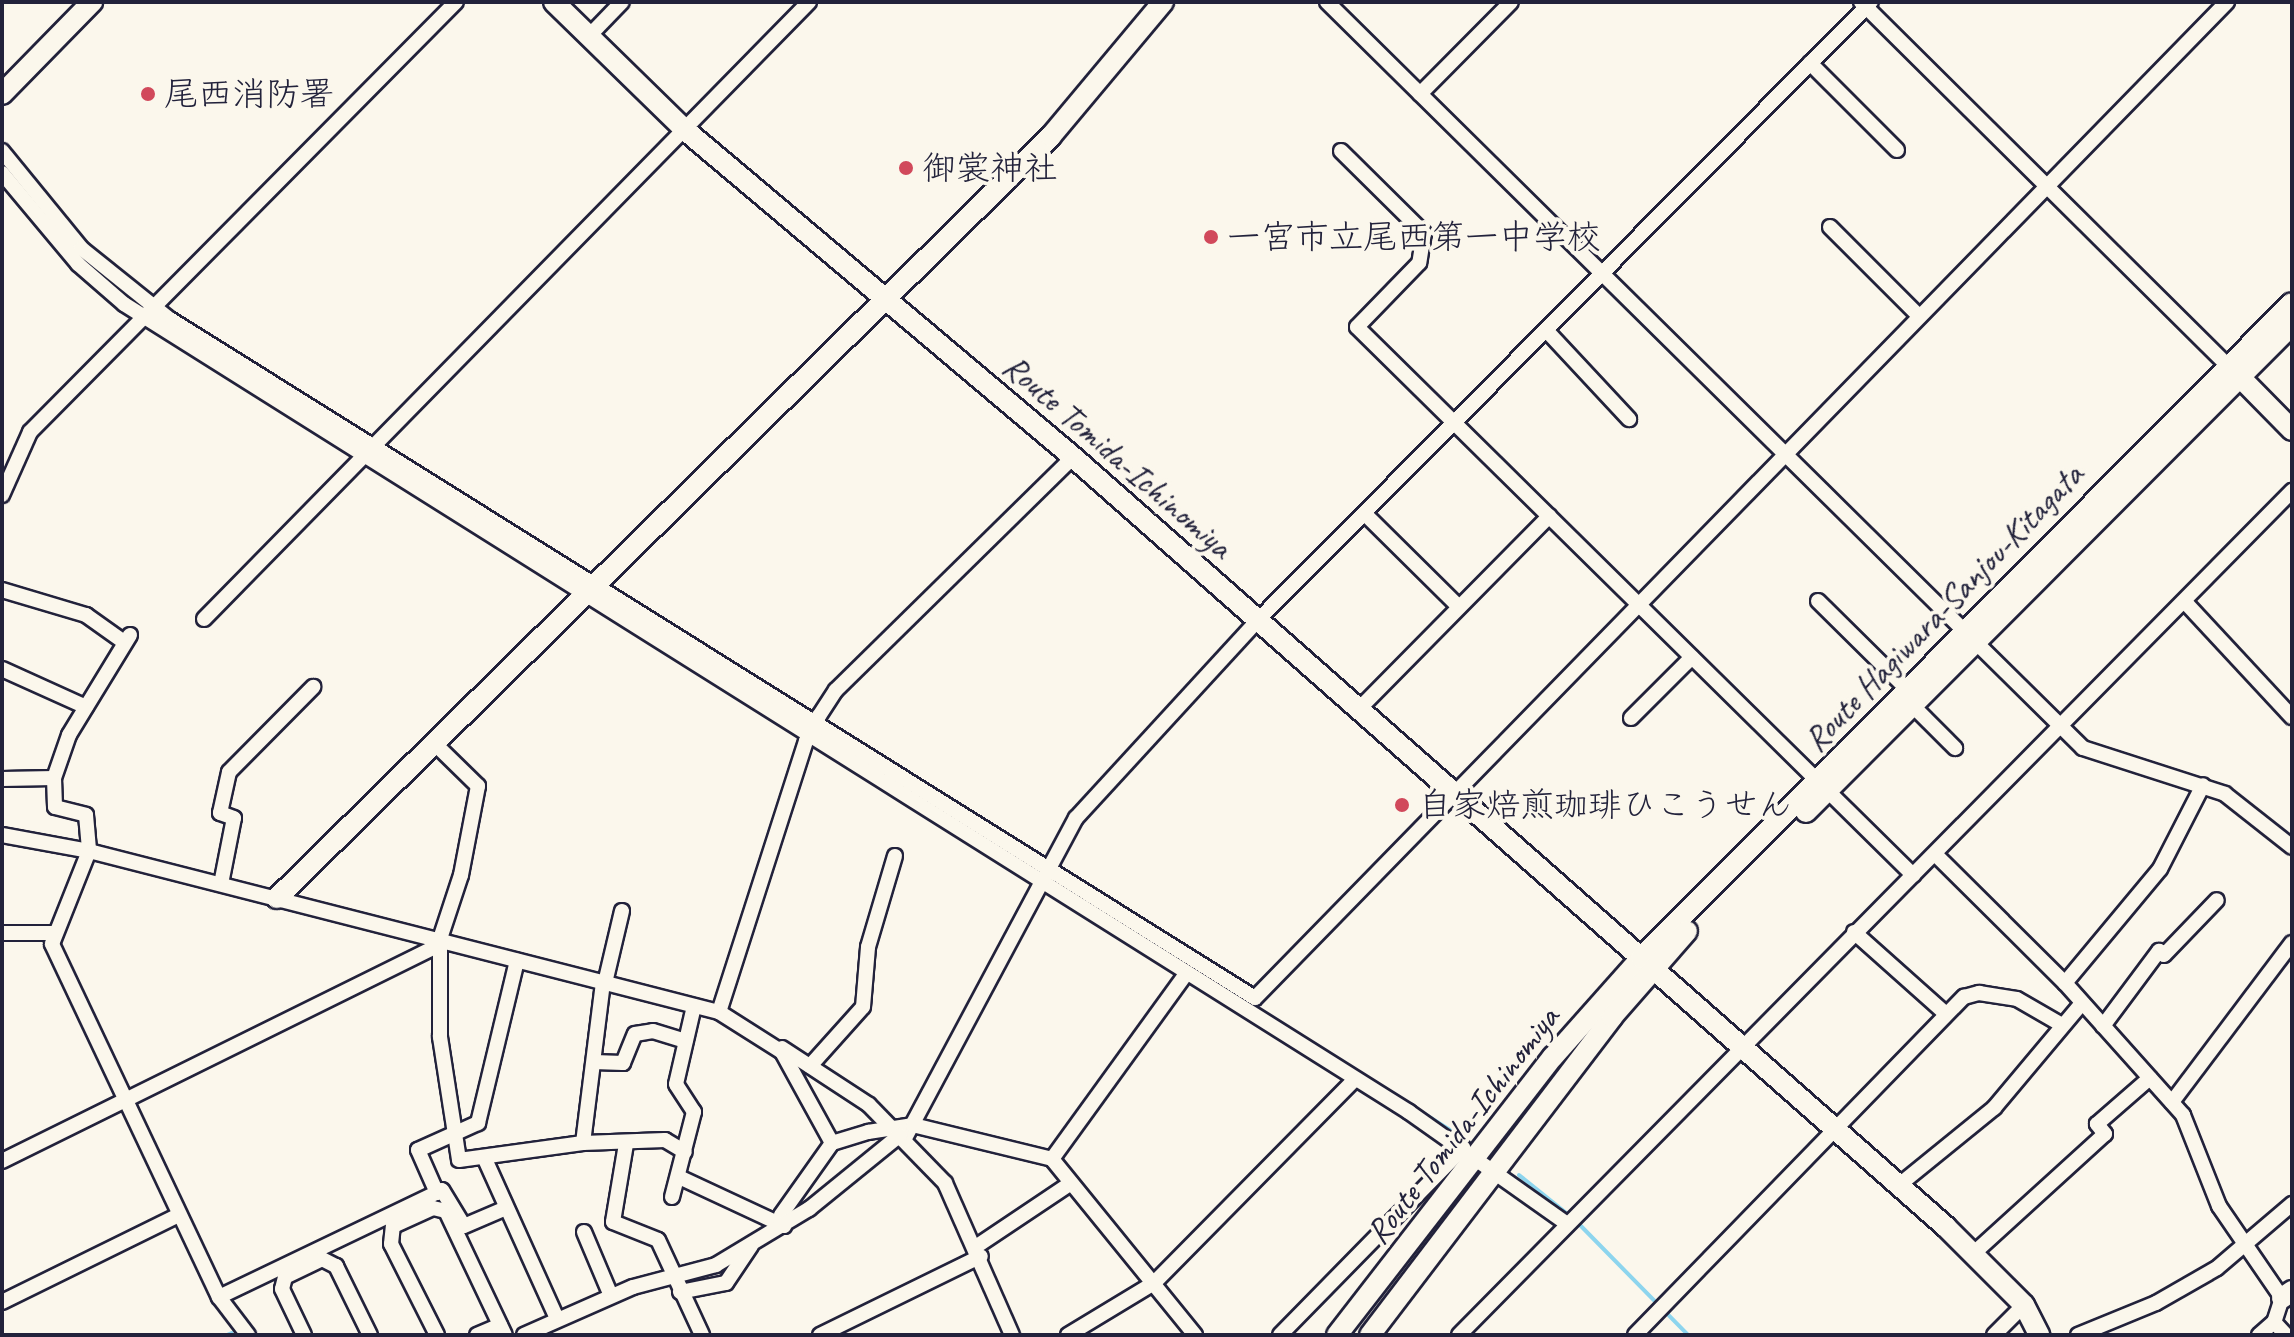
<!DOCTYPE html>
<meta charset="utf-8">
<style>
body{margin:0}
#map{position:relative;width:2294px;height:1337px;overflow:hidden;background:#fbf7ec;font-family:Caveat,"Klee One",sans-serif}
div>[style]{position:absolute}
.stream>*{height:4px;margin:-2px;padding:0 2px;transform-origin:2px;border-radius:2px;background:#8dd5ee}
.roads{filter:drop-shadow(2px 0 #22223b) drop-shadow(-2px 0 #22223b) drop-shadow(0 2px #22223b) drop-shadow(0 -2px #22223b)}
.street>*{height:14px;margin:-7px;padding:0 7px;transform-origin:7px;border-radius:7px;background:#fbf7ec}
.secondary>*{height:20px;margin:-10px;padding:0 10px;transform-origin:10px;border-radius:10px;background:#fbf7ec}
.dots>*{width:22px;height:22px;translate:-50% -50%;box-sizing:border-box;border:4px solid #fbf7ec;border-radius:50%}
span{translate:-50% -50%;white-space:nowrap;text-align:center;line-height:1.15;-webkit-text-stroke:8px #fbf7ec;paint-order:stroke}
.poi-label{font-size:34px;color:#22223b}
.left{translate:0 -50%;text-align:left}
.street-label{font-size:34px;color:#22223b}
.frame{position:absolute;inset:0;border:4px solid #22223b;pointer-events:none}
</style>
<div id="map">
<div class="stream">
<i style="left:87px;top:261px;width:71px;rotate:39.3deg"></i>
<i style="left:1415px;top:1108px;width:60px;rotate:32.1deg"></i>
<i style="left:1519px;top:1175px;width:65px;rotate:38.8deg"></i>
<i style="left:1577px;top:1222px;width:158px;rotate:45.5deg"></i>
<i style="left:227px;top:1335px;width:5px;rotate:-22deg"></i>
</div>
<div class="roads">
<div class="street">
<i style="left:1327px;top:2px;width:1062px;rotate:44.62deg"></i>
<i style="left:2083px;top:748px;width:149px;rotate:17.9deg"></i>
<i style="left:2225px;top:794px;width:85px;rotate:38.3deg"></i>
<i style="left:1861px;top:2px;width:517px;rotate:44.76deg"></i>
<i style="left:589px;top:36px;width:47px;rotate:-45.9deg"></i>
<i style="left:1810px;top:63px;width:123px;rotate:45deg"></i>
<i style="left:1420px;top:94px;width:129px;rotate:-45.3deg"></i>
<i style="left:2px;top:151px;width:125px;rotate:50.8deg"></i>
<i style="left:81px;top:248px;width:112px;rotate:38.8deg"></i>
<i style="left:168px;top:318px;width:1282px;rotate:32.03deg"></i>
<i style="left:1255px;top:998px;width:1392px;rotate:-45.7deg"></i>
<i style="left:1341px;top:151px;width:117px;rotate:44.7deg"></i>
<i style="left:1424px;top:233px;width:30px;rotate:99deg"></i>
<i style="left:1419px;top:263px;width:89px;rotate:134.1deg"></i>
<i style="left:1357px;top:327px;width:781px;rotate:44.58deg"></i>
<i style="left:2px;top:173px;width:119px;rotate:50.1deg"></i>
<i style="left:78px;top:264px;width:61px;rotate:41deg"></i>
<i style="left:124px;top:304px;width:1518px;rotate:32.16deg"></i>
<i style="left:1409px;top:1112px;width:194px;rotate:35.3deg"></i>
<i style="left:1830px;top:227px;width:126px;rotate:45deg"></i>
<i style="left:1546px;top:330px;width:122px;rotate:47deg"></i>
<i style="left:2px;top:495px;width:69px;rotate:-66deg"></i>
<i style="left:30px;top:432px;width:605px;rotate:-45.27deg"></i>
<i style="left:1365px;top:514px;width:132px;rotate:44.7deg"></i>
<i style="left:2px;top:590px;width:88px;rotate:16.6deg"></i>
<i style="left:86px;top:615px;width:47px;rotate:35.4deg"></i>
<i style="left:1818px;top:601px;width:127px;rotate:44.7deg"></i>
<i style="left:2185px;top:602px;width:157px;rotate:47.1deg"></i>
<i style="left:204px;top:619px;width:864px;rotate:-45.56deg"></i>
<i style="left:130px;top:635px;width:117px;rotate:121.4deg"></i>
<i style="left:69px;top:735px;width:46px;rotate:109.2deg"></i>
<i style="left:54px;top:778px;width:29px;rotate:88deg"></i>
<i style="left:55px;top:807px;width:32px;rotate:14deg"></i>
<i style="left:86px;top:815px;width:36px;rotate:85deg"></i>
<i style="left:89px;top:851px;width:100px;rotate:111.7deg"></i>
<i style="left:52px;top:944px;width:391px;rotate:64.7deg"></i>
<i style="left:219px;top:1297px;width:48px;rotate:52.7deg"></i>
<i style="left:2px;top:669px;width:92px;rotate:24.3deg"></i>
<i style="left:1912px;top:705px;width:61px;rotate:45deg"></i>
<i style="left:1359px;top:709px;width:271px;rotate:-45.4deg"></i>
<i style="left:1631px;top:718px;width:86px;rotate:-45deg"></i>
<i style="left:433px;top:742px;width:63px;rotate:44.4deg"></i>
<i style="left:478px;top:786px;width:91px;rotate:100.8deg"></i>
<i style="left:461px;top:875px;width:67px;rotate:108.2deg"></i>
<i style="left:440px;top:939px;width:98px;rotate:90deg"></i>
<i style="left:440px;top:1037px;width:124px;rotate:81.2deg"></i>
<i style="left:459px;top:1160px;width:125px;rotate:-7.8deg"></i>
<i style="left:583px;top:1143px;width:82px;rotate:-2.1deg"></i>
<i style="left:665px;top:1140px;width:23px;rotate:31deg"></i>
<i style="left:2px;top:779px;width:52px;rotate:-1.1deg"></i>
<i style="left:2px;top:835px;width:88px;rotate:10.4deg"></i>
<i style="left:89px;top:851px;width:650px;rotate:14.34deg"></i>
<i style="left:719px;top:1012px;width:75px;rotate:32.4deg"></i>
<i style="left:782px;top:1052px;width:104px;rotate:61.2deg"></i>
<i style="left:1935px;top:854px;width:183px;rotate:44.8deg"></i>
<i style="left:2065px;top:983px;width:177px;rotate:48.2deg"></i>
<i style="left:2183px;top:1115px;width:98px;rotate:68.4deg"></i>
<i style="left:2219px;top:1206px;width:112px;rotate:55.6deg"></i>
<i style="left:2282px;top:1298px;width:25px;rotate:108deg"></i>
<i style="left:2274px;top:1322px;width:18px;rotate:47deg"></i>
<i style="left:221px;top:884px;width:67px;rotate:-78.9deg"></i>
<i style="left:234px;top:818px;width:15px;rotate:-160deg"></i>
<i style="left:220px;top:813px;width:42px;rotate:-77.6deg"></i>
<i style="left:229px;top:772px;width:120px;rotate:-45.3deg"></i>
<i style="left:1854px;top:932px;width:122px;rotate:41.7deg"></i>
<i style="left:2px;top:933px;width:52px"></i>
<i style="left:605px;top:983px;width:74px;rotate:-76.7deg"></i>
<i style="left:2065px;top:983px;width:148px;rotate:-50.2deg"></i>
<i style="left:2160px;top:869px;width:94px;rotate:-62.9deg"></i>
<i style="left:719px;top:1012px;width:285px;rotate:-72.2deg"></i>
<i style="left:806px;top:741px;width:28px;rotate:-63deg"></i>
<i style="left:819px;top:716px;width:31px;rotate:-57deg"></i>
<i style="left:836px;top:690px;width:332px;rotate:-44.5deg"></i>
<i style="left:2103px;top:1026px;width:94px;rotate:-53.3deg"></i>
<i style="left:2159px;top:951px;width:6px;rotate:39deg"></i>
<i style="left:2164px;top:955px;width:76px;rotate:-46.1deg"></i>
<i style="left:782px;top:1048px;width:104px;rotate:33.2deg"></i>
<i style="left:869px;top:1105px;width:109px;rotate:45.7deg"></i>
<i style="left:945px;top:1183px;width:166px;rotate:66.2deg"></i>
<i style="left:594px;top:1062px;width:29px;rotate:2deg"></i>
<i style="left:623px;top:1063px;width:31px;rotate:-68deg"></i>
<i style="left:635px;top:1034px;width:18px;rotate:-9deg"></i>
<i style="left:653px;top:1031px;width:34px;rotate:17deg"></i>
<i style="left:810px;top:1066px;width:79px;rotate:-48.1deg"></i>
<i style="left:863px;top:1007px;width:60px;rotate:-85.2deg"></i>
<i style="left:868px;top:947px;width:95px;rotate:-73.5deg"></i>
<i style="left:2172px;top:1102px;width:199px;rotate:-53deg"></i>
<i style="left:904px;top:1140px;width:365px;rotate:-61.9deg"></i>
<i style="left:1076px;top:818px;width:269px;rotate:-47.4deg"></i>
<i style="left:1258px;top:620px;width:870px;rotate:-45.23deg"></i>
<i style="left:583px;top:1143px;width:162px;rotate:-82.9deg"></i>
<i style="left:626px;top:1144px;width:79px;rotate:99.5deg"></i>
<i style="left:613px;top:1222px;width:48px;rotate:21.8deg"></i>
<i style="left:658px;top:1240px;width:105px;rotate:65.1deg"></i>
<i style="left:484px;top:1157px;width:178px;rotate:65.7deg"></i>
<i style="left:1052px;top:1159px;width:228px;rotate:-54.1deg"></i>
<i style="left:2px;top:1161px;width:488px;rotate:-26.3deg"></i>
<i style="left:679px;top:1177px;width:116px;rotate:25deg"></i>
<i style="left:1898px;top:1186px;width:124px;rotate:-39.1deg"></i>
<i style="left:1994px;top:1108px;width:137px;rotate:-50deg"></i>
<i style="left:437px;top:1193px;width:47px;rotate:-113.8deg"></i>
<i style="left:418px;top:1150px;width:66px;rotate:-24.2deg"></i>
<i style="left:478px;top:1123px;width:167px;rotate:-76.5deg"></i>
<i style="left:672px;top:1197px;width:88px;rotate:-75.5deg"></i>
<i style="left:694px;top:1112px;width:33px;rotate:-123deg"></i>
<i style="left:676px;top:1084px;width:80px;rotate:-77deg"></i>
<i style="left:784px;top:1226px;width:11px;rotate:-105deg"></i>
<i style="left:781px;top:1215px;width:88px;rotate:-54.7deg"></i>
<i style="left:832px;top:1143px;width:38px;rotate:-17deg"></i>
<i style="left:868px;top:1132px;width:46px;rotate:-8.8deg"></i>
<i style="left:913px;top:1125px;width:143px;rotate:13.7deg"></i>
<i style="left:1052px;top:1159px;width:227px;rotate:50.9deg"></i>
<i style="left:584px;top:1232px;width:69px;rotate:67.1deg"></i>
<i style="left:977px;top:1246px;width:113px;rotate:-33.8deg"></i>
<i style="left:1974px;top:1253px;width:177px;rotate:-42.3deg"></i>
<i style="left:2105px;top:1134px;width:13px;rotate:-129deg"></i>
<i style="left:2097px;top:1124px;width:70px;rotate:-41deg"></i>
<i style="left:680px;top:1292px;width:47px;rotate:-11.1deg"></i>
<i style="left:726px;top:1283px;width:45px;rotate:-56deg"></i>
<i style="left:219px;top:1297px;width:247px;rotate:-25.6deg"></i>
<i style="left:442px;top:1190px;width:42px;rotate:58.6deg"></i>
<i style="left:464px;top:1226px;width:46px;rotate:-23.2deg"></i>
<i style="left:2px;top:1302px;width:197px;rotate:-26.2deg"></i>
<i style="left:304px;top:1335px;width:51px;rotate:-115.6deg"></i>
<i style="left:282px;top:1289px;width:12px;rotate:-76deg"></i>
<i style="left:285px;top:1277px;width:41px;rotate:-25.9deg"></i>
<i style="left:322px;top:1259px;width:16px;rotate:27deg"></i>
<i style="left:336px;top:1266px;width:77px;rotate:63.8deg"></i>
<i style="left:437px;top:1335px;width:102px;rotate:-116.8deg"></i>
<i style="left:391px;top:1244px;width:18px;rotate:-84deg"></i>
<i style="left:393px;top:1226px;width:44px;rotate:-24.2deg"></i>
<i style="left:433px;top:1208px;width:13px;rotate:13deg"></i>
<i style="left:446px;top:1211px;width:137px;rotate:64.6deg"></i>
<i style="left:477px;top:1335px;width:25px;rotate:-23deg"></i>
<i style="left:524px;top:1335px;width:119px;rotate:-23.8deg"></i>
<i style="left:633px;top:1287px;width:86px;rotate:-14.8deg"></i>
<i style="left:716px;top:1265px;width:109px;rotate:-31.1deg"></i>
<i style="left:809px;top:1209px;width:117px;rotate:-39.1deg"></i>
<i style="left:820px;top:1335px;width:179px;rotate:-26.1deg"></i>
<i style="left:1068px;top:1335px;width:100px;rotate:-31.2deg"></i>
<i style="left:1154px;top:1283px;width:286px;rotate:-45.4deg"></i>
<i style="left:1280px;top:1335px;width:262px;rotate:-45.6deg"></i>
<i style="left:1459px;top:1335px;width:1186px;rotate:-45.38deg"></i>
<i style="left:1635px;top:1335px;width:472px;rotate:-45.8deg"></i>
<i style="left:1964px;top:997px;width:16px;rotate:-15deg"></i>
<i style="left:1979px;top:993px;width:38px;rotate:9deg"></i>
<i style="left:2017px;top:999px;width:52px;rotate:30deg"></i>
<i style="left:1994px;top:1335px;width:42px;rotate:-45deg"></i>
<i style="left:2078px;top:1335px;width:84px;rotate:-22.3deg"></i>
<i style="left:2156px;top:1303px;width:70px;rotate:-29.8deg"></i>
<i style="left:2217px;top:1268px;width:99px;rotate:-40.5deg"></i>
<i style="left:2259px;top:1335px;width:20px;rotate:-41deg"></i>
</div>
<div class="secondary">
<i style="left:554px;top:2px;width:183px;rotate:44.3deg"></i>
<i style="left:685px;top:130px;width:507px;rotate:40.12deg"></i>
<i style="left:1073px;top:457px;width:1164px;rotate:41.41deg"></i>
<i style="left:1946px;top:1227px;width:110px;rotate:45deg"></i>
<i style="left:2024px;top:1305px;width:34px;rotate:63deg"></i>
<i style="left:2px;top:94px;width:129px;rotate:-45.6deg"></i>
<i style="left:2231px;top:368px;width:87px;rotate:45.5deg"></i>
<i style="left:1806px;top:812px;width:688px;rotate:-45.06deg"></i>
<i style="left:277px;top:898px;width:1086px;rotate:-44.55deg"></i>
<i style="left:1051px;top:136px;width:175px;rotate:-50.1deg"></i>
<i style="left:2282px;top:1298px;width:12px;rotate:-35deg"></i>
<i style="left:1337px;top:1335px;width:352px;rotate:-52.2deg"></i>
<i style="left:1553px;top:1057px;width:132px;rotate:-48.4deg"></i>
<i style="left:1641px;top:958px;width:923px;rotate:-45.18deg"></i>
<i style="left:1370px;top:1335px;width:400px;rotate:-52.7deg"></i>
<i style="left:1612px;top:1017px;width:114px;rotate:-48.9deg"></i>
</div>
</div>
<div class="dots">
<i style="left:148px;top:94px;background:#d1495b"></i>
<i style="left:906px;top:168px;background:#d1495b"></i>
<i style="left:1211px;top:237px;background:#d1495b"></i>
<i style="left:1402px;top:805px;background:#d1495b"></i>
</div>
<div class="poi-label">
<span class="left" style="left:164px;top:94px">尾西消防署</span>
<span class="left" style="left:922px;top:168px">御裳神社</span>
<span class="left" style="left:1227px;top:237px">一宮市立尾西第一中学校</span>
<span class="left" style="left:1418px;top:805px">自家焙煎珈琲ひこうせん</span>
</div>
<div class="street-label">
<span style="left:1118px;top:456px;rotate:41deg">Route Tomida-Ichinomiya</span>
<span style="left:1943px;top:607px;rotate:-46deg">Route Hagiwara-Sanjou-Kitagata</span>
<span style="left:1462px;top:1125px;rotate:-52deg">Route Tomida-Ichinomiya</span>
</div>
<div class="frame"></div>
</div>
